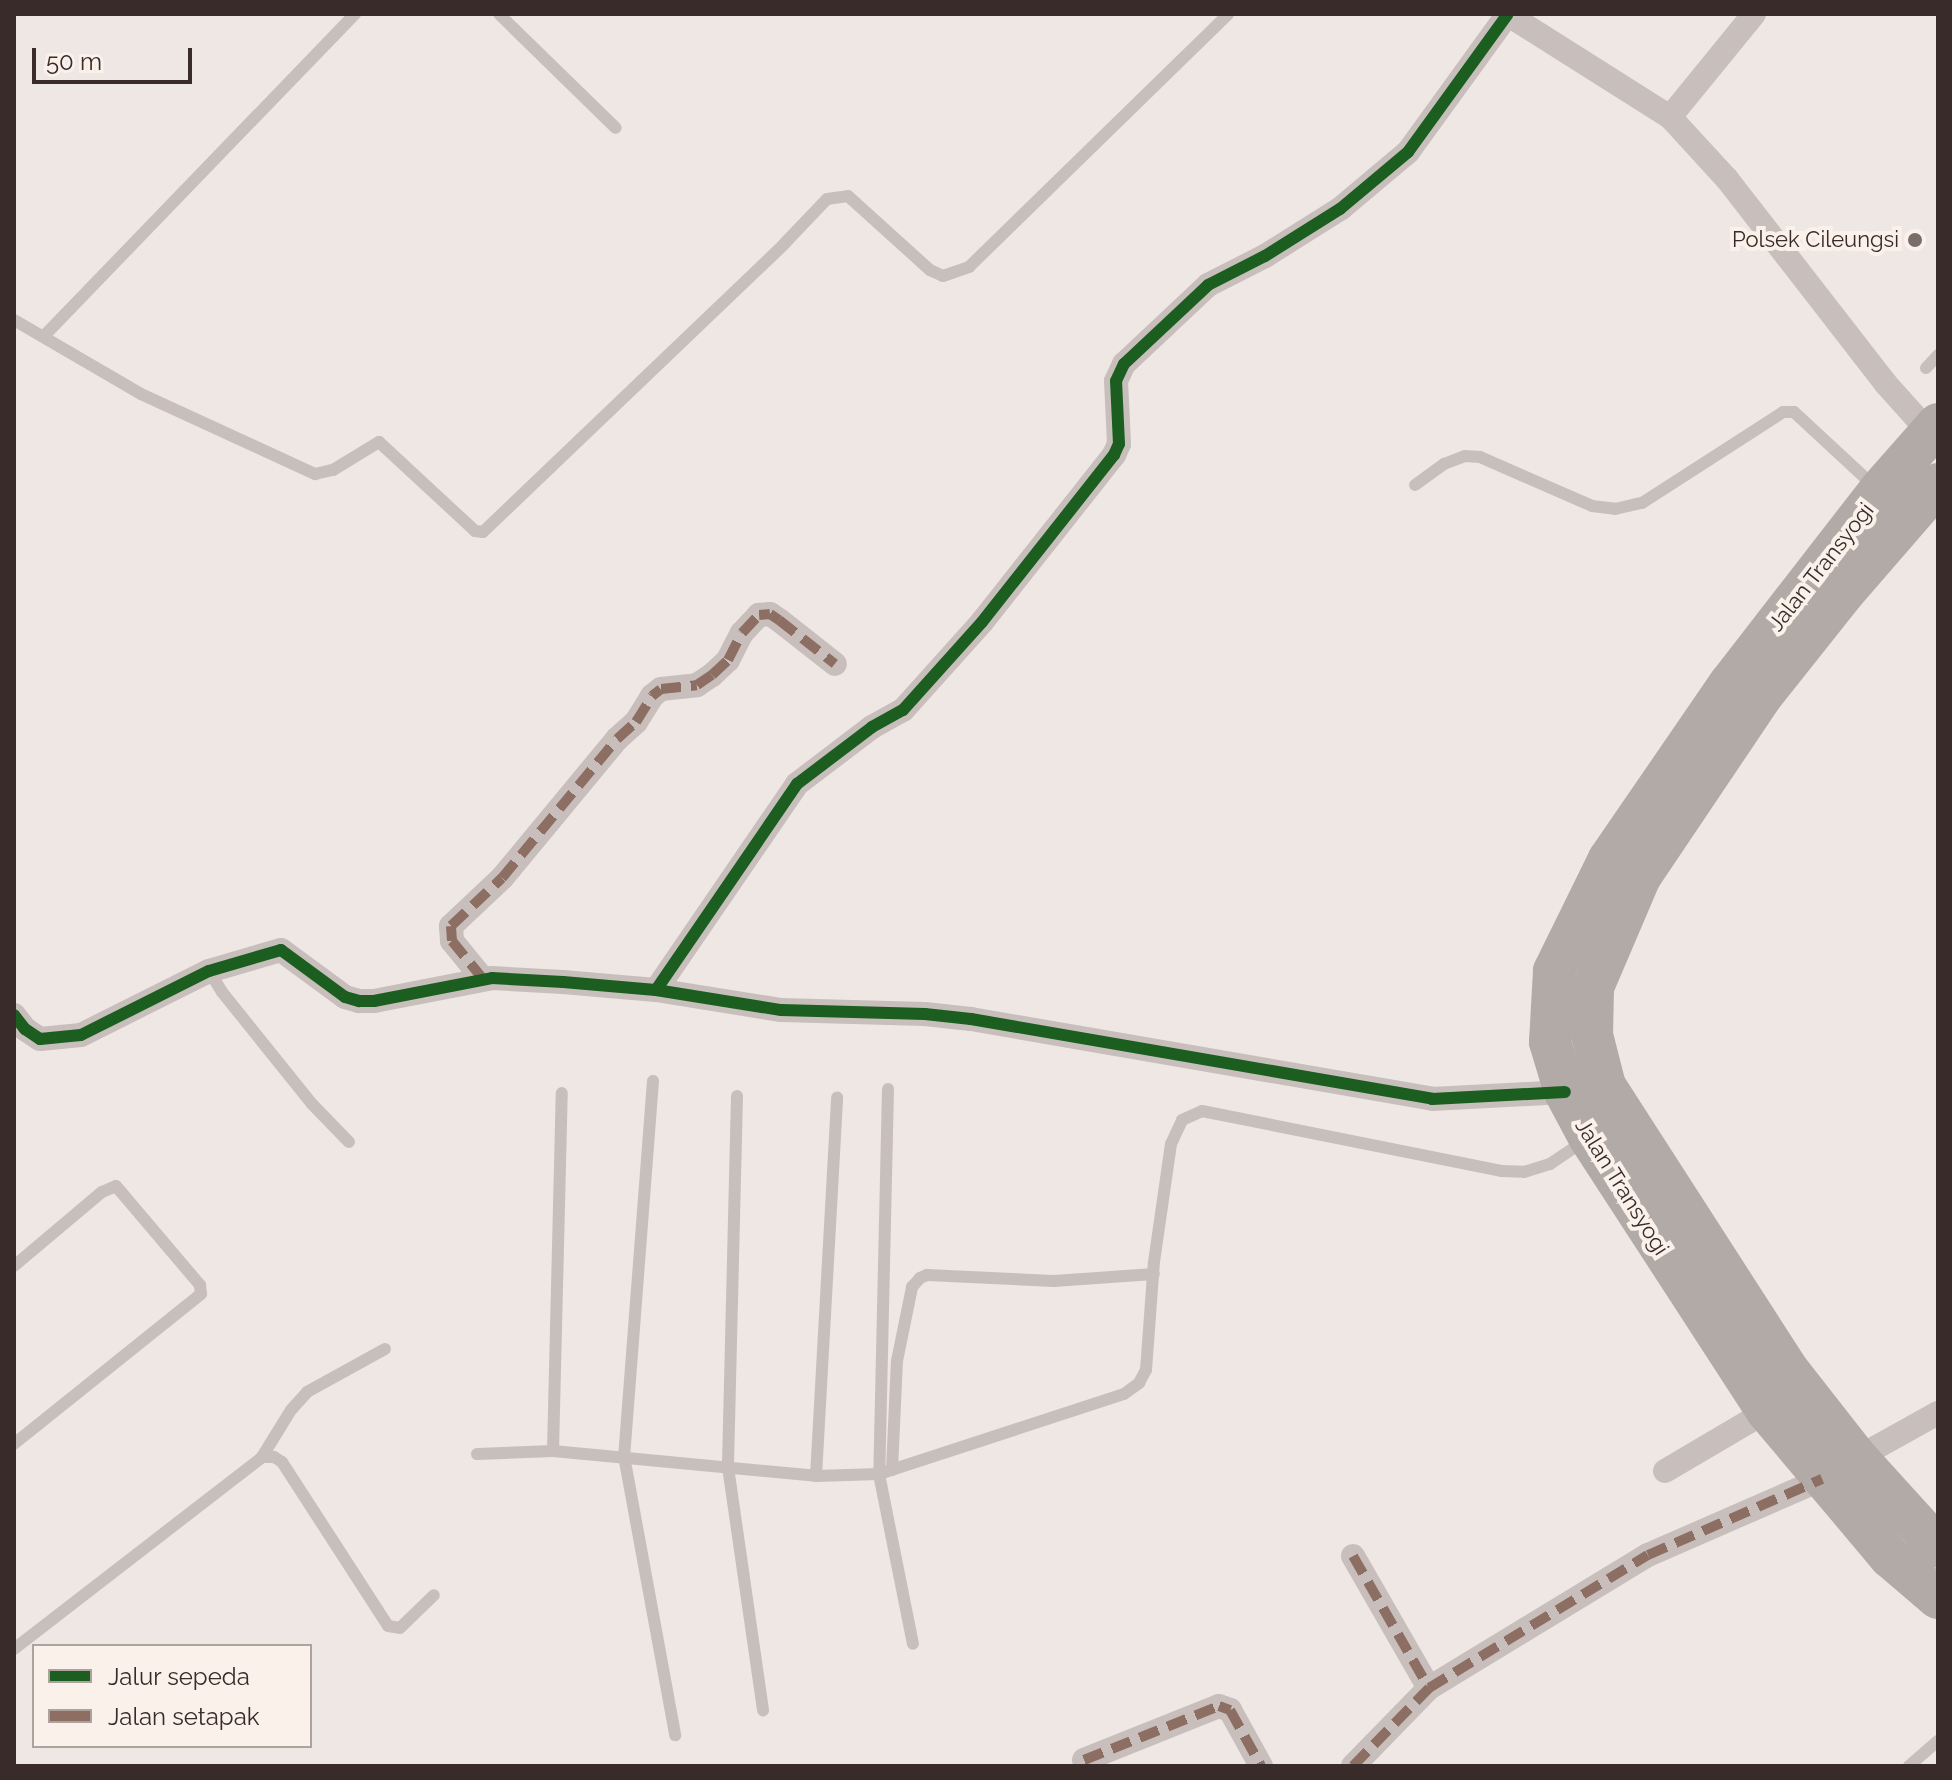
<!DOCTYPE html>
<style>
body{margin:0}
#map{position:relative;width:1952px;height:1780px;overflow:hidden;background:#efe7e3;font-family:Raleway,sans-serif}
div>[style]{position:absolute}
.service>*{height:12px;margin:-6px;padding:0 6px;transform-origin:6px;border-radius:6px;background:#c8bfbc}
.minor>*{height:24px;margin:-12px;padding:0 12px;transform-origin:12px;border-radius:12px;background:#c8bfbc}
.trunk>*{height:42px;margin:-21px;padding:0 21px;transform-origin:21px;border-radius:21px;background:#b2aaa6}
.quiet>*{height:10px;margin-top:-5px;transform-origin:0;background:repeating-linear-gradient(90deg,#8d6e63 0 20px,transparent 0 30px)}
.cycleway>*{height:12px;margin:-6px;padding:0 6px;transform-origin:6px;border-radius:6px;background:#1b5e20}
.dots>*{width:22px;height:22px;translate:-50% -50%;box-sizing:border-box;border:4px solid #fbf1eb;border-radius:50%}
span{translate:-50% -50%;white-space:nowrap;text-align:center;line-height:1.15;-webkit-text-stroke:8px #fbf1eb;paint-order:stroke}
.poi-label{font-size:22px;color:#392b29}
.right{translate:-100% -50%;text-align:right}
.street-label{font-size:22px;color:#392b29}
.frame{position:absolute;inset:0;border:16px solid #392b29;pointer-events:none}
.legend{position:absolute;left:32px;top:1644px;width:280px;height:104px;box-sizing:border-box;background:#fbf1eb;border:2px solid #ada29d;margin:0;padding:10px 14px;list-style:none;font-size:24px;color:#392b29}
.legend li{display:flex;align-items:center;gap:16px;height:40px}
.legend b{width:40px;border:2px solid #ada29d}
.scale{position:absolute;left:32px;top:48px;width:160px;height:36px;box-sizing:border-box;border:4px solid #392b29;border-top:0;padding-left:10px;font-size:24px;line-height:28px;white-space:nowrap;color:#392b29;-webkit-text-stroke:6px #fbf1eb;paint-order:stroke}
</style>
<div id="map">
<div class="service">
<i style="left:499px;top:14px;width:163px;rotate:44.3deg"></i>
<i style="left:14px;top:320px;width:147px;rotate:30.2deg"></i>
<i style="left:141px;top:394px;width:192px;rotate:24.7deg"></i>
<i style="left:315px;top:474px;width:18px;rotate:-13deg"></i>
<i style="left:333px;top:470px;width:54px;rotate:-31.3deg"></i>
<i style="left:379px;top:442px;width:131px;rotate:42.8deg"></i>
<i style="left:475px;top:531px;width:8px;rotate:7deg"></i>
<i style="left:483px;top:532px;width:417px;rotate:-43.7deg"></i>
<i style="left:784px;top:244px;width:62px;rotate:-46.3deg"></i>
<i style="left:827px;top:199px;width:21px;rotate:-8deg"></i>
<i style="left:848px;top:196px;width:110px;rotate:42.1deg"></i>
<i style="left:930px;top:270px;width:14px;rotate:25deg"></i>
<i style="left:943px;top:276px;width:28px;rotate:-19deg"></i>
<i style="left:969px;top:267px;width:362px;rotate:-44.3deg"></i>
<i style="left:44px;top:336px;width:448px;rotate:-46deg"></i>
<i style="left:1926px;top:368px;width:18px;rotate:-47deg"></i>
<i style="left:1415px;top:485px;width:36px;rotate:-36deg"></i>
<i style="left:1444px;top:464px;width:22px;rotate:-21deg"></i>
<i style="left:1465px;top:456px;width:15px;rotate:4deg"></i>
<i style="left:1480px;top:457px;width:122px;rotate:23.6deg"></i>
<i style="left:1592px;top:506px;width:23px;rotate:7deg"></i>
<i style="left:1615px;top:509px;width:28px;rotate:-13deg"></i>
<i style="left:1642px;top:503px;width:168px;rotate:-32.8deg"></i>
<i style="left:1783px;top:412px;width:11px"></i>
<i style="left:1794px;top:412px;width:110px;rotate:42.8deg"></i>
<i style="left:209px;top:971px;width:25px;rotate:58deg"></i>
<i style="left:222px;top:992px;width:144px;rotate:51.2deg"></i>
<i style="left:312px;top:1104px;width:53px;rotate:45.8deg"></i>
<i style="left:653px;top:1081px;width:376px;rotate:94.4deg"></i>
<i style="left:624px;top:1456px;width:284px;rotate:79.6deg"></i>
<i style="left:888px;top:1089px;width:385px;rotate:91.3deg"></i>
<i style="left:879px;top:1474px;width:173px;rotate:78.7deg"></i>
<i style="left:737px;top:1096px;width:371px;rotate:91.4deg"></i>
<i style="left:728px;top:1467px;width:246px;rotate:81.8deg"></i>
<i style="left:14px;top:1266px;width:115px;rotate:-40.1deg"></i>
<i style="left:102px;top:1192px;width:15px;rotate:-23deg"></i>
<i style="left:116px;top:1186px;width:130px;rotate:49.7deg"></i>
<i style="left:200px;top:1285px;width:9px;rotate:84deg"></i>
<i style="left:201px;top:1294px;width:240px;rotate:141.3deg"></i>
<i style="left:553px;top:1451px;width:358px;rotate:-88.6deg"></i>
<i style="left:477px;top:1454px;width:76px;rotate:-2.3deg"></i>
<i style="left:553px;top:1451px;width:264px;rotate:5.4deg"></i>
<i style="left:816px;top:1476px;width:63px;rotate:-1.8deg"></i>
<i style="left:879px;top:1474px;width:258px;rotate:-18.1deg"></i>
<i style="left:1124px;top:1394px;width:19px;rotate:-36deg"></i>
<i style="left:1139px;top:1383px;width:15px;rotate:-62deg"></i>
<i style="left:1146px;top:1370px;width:108px;rotate:-85.8deg"></i>
<i style="left:1154px;top:1262px;width:119px;rotate:-81.8deg"></i>
<i style="left:1171px;top:1144px;width:26px;rotate:-65deg"></i>
<i style="left:1182px;top:1120px;width:22px;rotate:-24deg"></i>
<i style="left:1202px;top:1111px;width:305px;rotate:11.3deg"></i>
<i style="left:1501px;top:1171px;width:23px;rotate:2deg"></i>
<i style="left:1524px;top:1172px;width:27px;rotate:-17deg"></i>
<i style="left:1550px;top:1164px;width:40px;rotate:-34deg"></i>
<i style="left:262px;top:1457px;width:55px;rotate:-58.3deg"></i>
<i style="left:291px;top:1410px;width:24px;rotate:-48deg"></i>
<i style="left:307px;top:1392px;width:89px;rotate:-28.9deg"></i>
<i style="left:892px;top:1470px;width:109px;rotate:-87.4deg"></i>
<i style="left:897px;top:1361px;width:76px;rotate:-78.5deg"></i>
<i style="left:912px;top:1287px;width:12px;rotate:-48deg"></i>
<i style="left:920px;top:1278px;width:8px;rotate:-23deg"></i>
<i style="left:927px;top:1275px;width:127px;rotate:2.7deg"></i>
<i style="left:1054px;top:1281px;width:100px;rotate:-4deg"></i>
<i style="left:816px;top:1476px;width:379px;rotate:-86.8deg"></i>
<i style="left:14px;top:1649px;width:314px;rotate:-37.7deg"></i>
<i style="left:262px;top:1457px;width:12px"></i>
<i style="left:274px;top:1457px;width:9px;rotate:32deg"></i>
<i style="left:282px;top:1462px;width:195px;rotate:57.1deg"></i>
<i style="left:388px;top:1626px;width:12px;rotate:9deg"></i>
<i style="left:400px;top:1628px;width:47px;rotate:-44.1deg"></i>
<i style="left:1909px;top:1766px;width:38px;rotate:-41deg"></i>
</div>
<div class="minor">
<i style="left:1507px;top:14px;width:193px;rotate:32.3deg"></i>
<i style="left:1670px;top:117px;width:84px;rotate:47.4deg"></i>
<i style="left:1727px;top:179px;width:259px;rotate:52.2deg"></i>
<i style="left:1886px;top:384px;width:66px;rotate:48.1deg"></i>
<i style="left:1670px;top:117px;width:133px;rotate:-50.8deg"></i>
<i style="left:483px;top:979px;width:49px;rotate:-129.2deg"></i>
<i style="left:452px;top:941px;width:15px;rotate:-94deg"></i>
<i style="left:451px;top:926px;width:70px;rotate:-43.3deg"></i>
<i style="left:502px;top:878px;width:180px;rotate:-50.4deg"></i>
<i style="left:617px;top:739px;width:25px;rotate:-42deg"></i>
<i style="left:636px;top:722px;width:31px;rotate:-58deg"></i>
<i style="left:652px;top:696px;width:11px;rotate:-38deg"></i>
<i style="left:661px;top:689px;width:36px;rotate:-6deg"></i>
<i style="left:697px;top:685px;width:18px;rotate:-34deg"></i>
<i style="left:712px;top:675px;width:22px;rotate:-43deg"></i>
<i style="left:728px;top:660px;width:30px;rotate:-63deg"></i>
<i style="left:742px;top:633px;width:25px;rotate:-47deg"></i>
<i style="left:759px;top:615px;width:11px;rotate:-5deg"></i>
<i style="left:770px;top:614px;width:11px;rotate:34deg"></i>
<i style="left:779px;top:620px;width:71px;rotate:38.2deg"></i>
<i style="left:656px;top:990px;width:250px;rotate:-55.6deg"></i>
<i style="left:797px;top:784px;width:94px;rotate:-37.2deg"></i>
<i style="left:872px;top:727px;width:35px;rotate:-29deg"></i>
<i style="left:903px;top:710px;width:118px;rotate:-48.1deg"></i>
<i style="left:982px;top:622px;width:213px;rotate:-51.7deg"></i>
<i style="left:1114px;top:455px;width:12px;rotate:-66deg"></i>
<i style="left:1119px;top:444px;width:63px;rotate:-92.7deg"></i>
<i style="left:1116px;top:381px;width:19px;rotate:-65deg"></i>
<i style="left:1124px;top:364px;width:115px;rotate:-43.2deg"></i>
<i style="left:1208px;top:285px;width:64px;rotate:-27deg"></i>
<i style="left:1265px;top:256px;width:89px;rotate:-32.1deg"></i>
<i style="left:1340px;top:209px;width:89px;rotate:-40deg"></i>
<i style="left:1408px;top:152px;width:169px;rotate:-54.1deg"></i>
<i style="left:14px;top:1015px;width:18px;rotate:52deg"></i>
<i style="left:25px;top:1029px;width:18px;rotate:34deg"></i>
<i style="left:40px;top:1039px;width:41px;rotate:-5.6deg"></i>
<i style="left:81px;top:1035px;width:143px;rotate:-26.6deg"></i>
<i style="left:209px;top:971px;width:75px;rotate:-16.3deg"></i>
<i style="left:281px;top:950px;width:79px;rotate:36.3deg"></i>
<i style="left:345px;top:997px;width:15px;rotate:16deg"></i>
<i style="left:359px;top:1001px;width:15px"></i>
<i style="left:374px;top:1001px;width:120px;rotate:-11deg"></i>
<i style="left:492px;top:978px;width:71px;rotate:3.2deg"></i>
<i style="left:563px;top:982px;width:93px;rotate:4.9deg"></i>
<i style="left:656px;top:990px;width:127px;rotate:9.1deg"></i>
<i style="left:781px;top:1010px;width:144px;rotate:1.6deg"></i>
<i style="left:925px;top:1014px;width:46px;rotate:6.2deg"></i>
<i style="left:971px;top:1019px;width:468px;rotate:9.8deg"></i>
<i style="left:1432px;top:1099px;width:133px;rotate:-3deg"></i>
<i style="left:1857px;top:1458px;width:93px;rotate:-29.1deg"></i>
<i style="left:1665px;top:1471px;width:118px;rotate:-30.5deg"></i>
<i style="left:1353px;top:1556px;width:152px;rotate:60.1deg"></i>
<i style="left:1084px;top:1760px;width:145px;rotate:-21.8deg"></i>
<i style="left:1219px;top:1706px;width:12px;rotate:20deg"></i>
<i style="left:1230px;top:1710px;width:64px;rotate:61deg"></i>
<i style="left:1353px;top:1766px;width:109px;rotate:-45.7deg"></i>
<i style="left:1429px;top:1688px;width:256px;rotate:-31.3deg"></i>
<i style="left:1648px;top:1555px;width:190px;rotate:-23.6deg"></i>
</div>
<div class="trunk">
<i style="left:1938px;top:424px;width:89px;rotate:131.4deg"></i>
<i style="left:1879px;top:491px;width:243px;rotate:127.8deg"></i>
<i style="left:1730px;top:683px;width:214px;rotate:124.5deg"></i>
<i style="left:1609px;top:859px;width:125px;rotate:116.2deg"></i>
<i style="left:1554px;top:971px;width:71px;rotate:93.2deg"></i>
<i style="left:1550px;top:1042px;width:52px;rotate:73.3deg"></i>
<i style="left:1565px;top:1092px;width:51px;rotate:61.9deg"></i>
<i style="left:1589px;top:1137px;width:327px;rotate:57deg"></i>
<i style="left:1767px;top:1411px;width:191px;rotate:49.9deg"></i>
<i style="left:1890px;top:1557px;width:63px;rotate:40.5deg"></i>
<i style="left:1938px;top:484px;width:147px;rotate:130.9deg"></i>
<i style="left:1842px;top:595px;width:130px;rotate:128.5deg"></i>
<i style="left:1761px;top:697px;width:217px;rotate:123.9deg"></i>
<i style="left:1640px;top:877px;width:120px;rotate:113.1deg"></i>
<i style="left:1593px;top:987px;width:48px;rotate:91.2deg"></i>
<i style="left:1592px;top:1035px;width:53px;rotate:75.7deg"></i>
<i style="left:1605px;top:1086px;width:338px;rotate:57.2deg"></i>
<i style="left:1788px;top:1370px;width:112px;rotate:51.9deg"></i>
<i style="left:1857px;top:1458px;width:120px;rotate:47.7deg"></i>
</div>
<div class="quiet">
<i style="left:483px;top:979px;width:49px;rotate:-129.2deg"></i>
<i style="left:452px;top:941px;width:15px;rotate:-94deg"></i>
<i style="left:451px;top:926px;width:70px;rotate:-43.3deg"></i>
<i style="left:502px;top:878px;width:180px;rotate:-50.4deg"></i>
<i style="left:617px;top:739px;width:25px;rotate:-42deg"></i>
<i style="left:636px;top:722px;width:31px;rotate:-58deg"></i>
<i style="left:652px;top:696px;width:11px;rotate:-38deg"></i>
<i style="left:661px;top:689px;width:36px;rotate:-6deg"></i>
<i style="left:697px;top:685px;width:18px;rotate:-34deg"></i>
<i style="left:712px;top:675px;width:22px;rotate:-43deg"></i>
<i style="left:728px;top:660px;width:30px;rotate:-63deg"></i>
<i style="left:742px;top:633px;width:25px;rotate:-47deg"></i>
<i style="left:759px;top:615px;width:11px;rotate:-5deg"></i>
<i style="left:770px;top:614px;width:11px;rotate:34deg"></i>
<i style="left:779px;top:620px;width:71px;rotate:38.2deg"></i>
<i style="left:1353px;top:1556px;width:152px;rotate:60.1deg"></i>
<i style="left:1084px;top:1760px;width:145px;rotate:-21.8deg"></i>
<i style="left:1219px;top:1706px;width:12px;rotate:20deg"></i>
<i style="left:1230px;top:1710px;width:64px;rotate:61deg"></i>
<i style="left:1353px;top:1766px;width:109px;rotate:-45.7deg"></i>
<i style="left:1429px;top:1688px;width:256px;rotate:-31.3deg"></i>
<i style="left:1648px;top:1555px;width:190px;rotate:-23.6deg"></i>
</div>
<div class="cycleway">
<i style="left:656px;top:990px;width:250px;rotate:-55.6deg"></i>
<i style="left:797px;top:784px;width:94px;rotate:-37.2deg"></i>
<i style="left:872px;top:727px;width:35px;rotate:-29deg"></i>
<i style="left:903px;top:710px;width:118px;rotate:-48.1deg"></i>
<i style="left:982px;top:622px;width:213px;rotate:-51.7deg"></i>
<i style="left:1114px;top:455px;width:12px;rotate:-66deg"></i>
<i style="left:1119px;top:444px;width:63px;rotate:-92.7deg"></i>
<i style="left:1116px;top:381px;width:19px;rotate:-65deg"></i>
<i style="left:1124px;top:364px;width:115px;rotate:-43.2deg"></i>
<i style="left:1208px;top:285px;width:64px;rotate:-27deg"></i>
<i style="left:1265px;top:256px;width:89px;rotate:-32.1deg"></i>
<i style="left:1340px;top:209px;width:89px;rotate:-40deg"></i>
<i style="left:1408px;top:152px;width:169px;rotate:-54.1deg"></i>
<i style="left:14px;top:1015px;width:18px;rotate:52deg"></i>
<i style="left:25px;top:1029px;width:18px;rotate:34deg"></i>
<i style="left:40px;top:1039px;width:41px;rotate:-5.6deg"></i>
<i style="left:81px;top:1035px;width:143px;rotate:-26.6deg"></i>
<i style="left:209px;top:971px;width:75px;rotate:-16.3deg"></i>
<i style="left:281px;top:950px;width:79px;rotate:36.3deg"></i>
<i style="left:345px;top:997px;width:15px;rotate:16deg"></i>
<i style="left:359px;top:1001px;width:15px"></i>
<i style="left:374px;top:1001px;width:120px;rotate:-11deg"></i>
<i style="left:492px;top:978px;width:71px;rotate:3.2deg"></i>
<i style="left:563px;top:982px;width:93px;rotate:4.9deg"></i>
<i style="left:656px;top:990px;width:127px;rotate:9.1deg"></i>
<i style="left:781px;top:1010px;width:144px;rotate:1.6deg"></i>
<i style="left:925px;top:1014px;width:46px;rotate:6.2deg"></i>
<i style="left:971px;top:1019px;width:468px;rotate:9.8deg"></i>
<i style="left:1432px;top:1099px;width:133px;rotate:-3deg"></i>
</div>
<div class="dots">
<i style="left:1915px;top:240px;background:#796d6a"></i>
</div>
<div class="poi-label">
<span class="right" style="left:1899px;top:240px">Polsek Cileungsi</span>
</div>
<div class="street-label">
<span style="left:1821px;top:567px;rotate:-52deg">Jalan Transyogi</span>
<span style="left:1622px;top:1187px;rotate:58deg">Jalan Transyogi</span>
</div>
<div class="frame"></div>
<ul class="legend">
<li><b style="height:10px;background:#1b5e20"></b>Jalur sepeda</li>
<li><b style="height:10px;background:#8d6e63"></b>Jalan setapak</li>
</ul>
<div class="scale">50 m</div>
</div>
